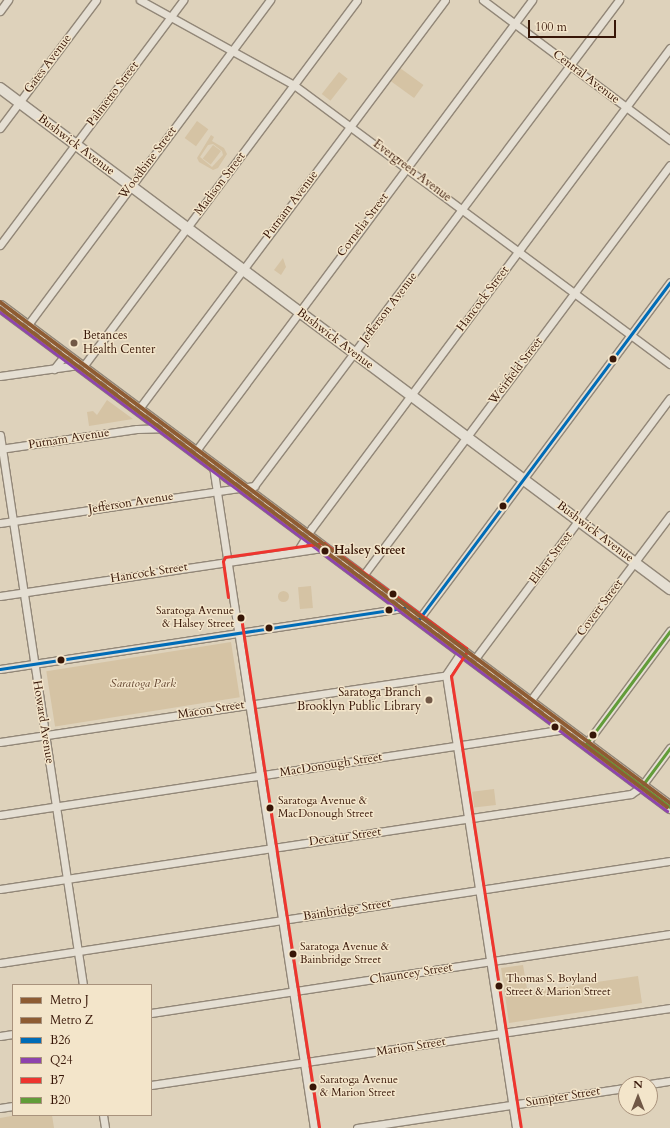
<!DOCTYPE html>
<style>
body{margin:0}
#map{position:relative;width:670px;height:1128px;overflow:hidden;background:#ded2bb;font-family:Cardo,serif}
div>[style]{position:absolute}
.green>*{inset:0;background:#d5c3a4;transform-origin:0 0}
.round{border-radius:50%}
.roads{filter:drop-shadow(1px 0 #928778) drop-shadow(-1px 0 #928778) drop-shadow(0 1px #928778) drop-shadow(0 -1px #928778)}
.minor>*{height:7px;margin:-3.5px;padding:0 3.5px;transform-origin:3.5px;border-radius:3.5px;background:#e5dfd3}
.secondary>*{height:10px;margin:-5px;padding:0 5px;transform-origin:5px;border-radius:5px;background:#e5dfd3}
.primary>*{height:11px;margin:-5.5px;padding:0 5.5px;transform-origin:5.5px;border-radius:5.5px;background:#e0d9cb}
.rail>*{height:2px;margin-top:-1px;transform-origin:0;background:repeating-linear-gradient(90deg,#a49c91 0 7px,transparent 0 14px)}
.bus-1>*{height:3px;margin:-1.5px;padding:0 1.5px;transform-origin:1.5px;border-radius:1.5px;background:#006cb7}
.bus-2>*{height:3px;margin:-1.5px;padding:0 1.5px;transform-origin:1.5px;border-radius:1.5px;background:#8e44ad}
.bus-3>*{height:3px;margin:-1.5px;padding:0 1.5px;transform-origin:1.5px;border-radius:1.5px;background:#ee352e}
.bus-4>*{height:3px;margin:-1.5px;padding:0 1.5px;transform-origin:1.5px;border-radius:1.5px;background:#619c39}
.metro-1>*{height:4px;margin:-2px;padding:0 2px;transform-origin:2px;border-radius:2px;background:#8e5c33}
.metro-2>*{height:4px;margin:-2px;padding:0 2px;transform-origin:2px;border-radius:2px;background:#8e5c33}
.dots>*{width:11px;height:11px;translate:-50% -50%;box-sizing:border-box;border:2px solid #f3e5ca;border-radius:50%}
span{translate:-50% -50%;white-space:nowrap;text-align:center;line-height:1.15;-webkit-text-stroke:3px #f3e5ca;paint-order:stroke}
.bus-label{font-size:11px;color:#371607}
.right{translate:-100% -50%;text-align:right}
.left{translate:0 -50%;text-align:left}
.street-label{font-size:12px;color:#371607}
.poi-label{font-size:12px;color:#371607}
.stop-label{font-size:12px;color:#371607;font-weight:700}
.park-label{font-size:12px;color:#644630;font-style:italic}
.legend{position:absolute;left:12px;top:984px;width:140px;height:132px;box-sizing:border-box;background:#f3e5ca;border:1px solid #a8927c;margin:0;padding:5px 7px;list-style:none;font-size:12px;color:#371607}
.legend li{display:flex;align-items:center;gap:8px;height:20px}
.legend b{width:20px;border:1px solid #a8927c}
.north{position:absolute;left:618px;top:1076px;width:40px;height:40px;box-sizing:border-box;background:#f3e5ca;border:1px solid #a8927c;border-radius:50%;rotate:0deg;font-size:11px;font-weight:700;line-height:16px;text-align:center;color:#371607}
.north::after{content:'';display:block;margin:auto;width:14px;height:18px;background:#715846;clip-path:polygon(50% 0,100% 100%,50% 72%,0 100%)}
.scale{position:absolute;left:528px;top:20px;width:88px;height:18px;box-sizing:border-box;border:2px solid #371607;border-top:0;padding-left:5px;font-size:12px;line-height:14px;white-space:nowrap;color:#371607;-webkit-text-stroke:3px #f3e5ca;paint-order:stroke}
</style>
<div id="map">
<div class="green">
<i style="left:400px;top:68px;width:29px;height:16px;rotate:36deg"></i>
<i style="left:339px;top:72px;width:11px;height:28px;rotate:38deg"></i>
<i style="left:197px;top:121px;width:14px;height:21px;rotate:36deg"></i>
<i style="clip-path:polygon(evenodd,211px 135px,214px 137px,212px 141px,224px 148px,227px 154px,218px 168px,213px 170px,199px 162px,197px 158px,211px 135px,213px 144px,222px 151px,223px 155px,212px 167px,200px 157px,208px 145px,213px 144px)"></i>
<i style="left:213px;top:145px;width:10px;height:17px;rotate:37deg"></i>
<i style="clip-path:polygon(283px 258px,286px 267px,281px 275px,274px 270px)"></i>
<i style="clip-path:polygon(107px 400px,133px 419px,89px 426px,87px 412px,93px 411px,97px 415px)"></i>
<i style="left:311px;top:586px;width:22px;height:13px;rotate:85deg"></i>
<i class="round" style="left:277.5px;top:590.5px;width:11px;height:11px"></i>
<i style="left:231px;top:642px;width:56px;height:187px;rotate:81deg"></i>
<i style="left:494px;top:789px;width:16px;height:22px;rotate:83deg"></i>
<i style="clip-path:polygon(523px 965px,527px 988px,535px 991px,638px 976px,642px 1003px,509px 1023px,501px 968px)"></i>
<i style="clip-path:polygon(17px 1115px,52px 1115px,54px 1128px,0 1128px,0 1118px)"></i>
</div>
<div class="roads">
<div class="minor">
<i style="left:140px;top:0;width:176px;rotate:28.9deg"></i>
<i style="left:294px;top:85px;width:468px;rotate:36.6deg"></i>
<i style="left:483px;top:0;width:234px;rotate:36.8deg"></i>
<i style="left:0;top:11px;width:14px;rotate:-54deg"></i>
<i style="left:0;top:128px;width:160px;rotate:-53.1deg"></i>
<i style="left:0;top:245px;width:306px;rotate:-53.2deg"></i>
<i style="left:27px;top:326px;width:407px;rotate:-53.3deg"></i>
<i style="left:82px;top:368px;width:459px;rotate:-53.2deg"></i>
<i style="left:54px;top:369px;width:18px;rotate:-52deg"></i>
<i style="left:0;top:376px;width:79px;rotate:-8deg"></i>
<i style="left:138px;top:410px;width:512px;rotate:-53.17deg"></i>
<i style="left:0;top:435px;width:556px;rotate:81.42deg"></i>
<i style="left:0;top:449px;width:138px;rotate:-8.3deg"></i>
<i style="left:137px;top:429px;width:25px;rotate:-2deg"></i>
<i style="left:195px;top:452px;width:564px;rotate:-53.29deg"></i>
<i style="left:213px;top:466px;width:670px;rotate:81.33deg"></i>
<i style="left:0;top:523px;width:257px;rotate:-8.3deg"></i>
<i style="left:254px;top:486px;width:608px;rotate:-53.09deg"></i>
<i style="left:298px;top:550px;width:26px;rotate:-58deg"></i>
<i style="left:312px;top:528px;width:599px;rotate:-53.28deg"></i>
<i style="left:362px;top:577px;width:514px;rotate:-53.22deg"></i>
<i style="left:0;top:596px;width:327px;rotate:-8.5deg"></i>
<i style="left:419px;top:619px;width:420px;rotate:-53.3deg"></i>
<i style="left:462px;top:651px;width:29px;rotate:124deg"></i>
<i style="left:446px;top:675px;width:458px;rotate:81.2deg"></i>
<i style="left:474px;top:660px;width:327px;rotate:-53.2deg"></i>
<i style="left:0;top:669px;width:409px;rotate:-8.6deg"></i>
<i style="left:530px;top:701px;width:233px;rotate:-53deg"></i>
<i style="left:0;top:742px;width:451px;rotate:-8.5deg"></i>
<i style="left:586px;top:744px;width:141px;rotate:-53.4deg"></i>
<i style="left:0;top:815px;width:572px;rotate:-8.64deg"></i>
<i style="left:0;top:889px;width:638px;rotate:-8.56deg"></i>
<i style="left:631px;top:794px;width:12px;rotate:-35deg"></i>
<i style="left:641px;top:787px;width:49px;rotate:-53.4deg"></i>
<i style="left:0;top:963px;width:678px;rotate:-8.66deg"></i>
<i style="left:151px;top:1013px;width:525px;rotate:-8.65deg"></i>
<i style="left:0;top:1036px;width:13px;rotate:-9deg"></i>
<i style="left:650px;top:1084px;width:20px;rotate:-9deg"></i>
<i style="left:151px;top:1085px;width:525px;rotate:-8.44deg"></i>
<i style="left:0;top:1108px;width:13px;rotate:-9deg"></i>
<i style="left:103px;top:1115px;width:13px;rotate:81deg"></i>
<i style="left:357px;top:1128px;width:272px;rotate:-8.5deg"></i>
</div>
<div class="secondary">
<i style="left:0;top:88px;width:837px;rotate:36.79deg"></i>
</div>
<div class="primary">
<i style="left:0;top:306px;width:837px;rotate:36.79deg"></i>
</div>
</div>
<div class="rail">
<i style="left:0;top:306px;width:837px;rotate:36.79deg"></i>
</div>
<div class="bus-1">
<i style="left:419px;top:619px;width:420px;rotate:-53.3deg"></i>
<i style="left:0;top:669px;width:409px;rotate:-8.6deg"></i>
</div>
<div class="bus-2">
<i style="left:0;top:312px;width:833px;rotate:36.8deg"></i>
</div>
<div class="bus-3">
<i style="left:228px;top:597px;width:36px;rotate:-98deg"></i>
<i style="left:223px;top:561px;width:4px;rotate:-63deg"></i>
<i style="left:225px;top:557px;width:100px;rotate:-8deg"></i>
<i style="left:324px;top:543px;width:177px;rotate:36.5deg"></i>
<i style="left:466px;top:648px;width:5px;rotate:90deg"></i>
<i style="left:466px;top:653px;width:27px;rotate:123deg"></i>
<i style="left:451px;top:676px;width:456px;rotate:81.2deg"></i>
<i style="left:241px;top:617px;width:516px;rotate:81.3deg"></i>
</div>
<div class="bus-4">
<i style="left:670px;top:631px;width:141px;rotate:126.6deg"></i>
<i style="left:586px;top:744px;width:105px;rotate:36.9deg"></i>
<i style="left:641px;top:787px;width:49px;rotate:-53.4deg"></i>
</div>
<div class="metro-1">
<i style="left:0;top:302px;width:837px;rotate:36.79deg"></i>
</div>
<div class="metro-2">
<i style="left:0;top:308px;width:833px;rotate:36.8deg"></i>
</div>
<div class="dots">
<i style="left:74px;top:343px;background:#715846"></i>
<i style="left:613px;top:359px;background:#371607"></i>
<i style="left:503px;top:506px;background:#371607"></i>
<i style="left:325px;top:551px;background:#371607"></i>
<i style="left:393px;top:594px;background:#371607"></i>
<i style="left:389px;top:610px;background:#371607"></i>
<i style="left:241px;top:618px;background:#371607"></i>
<i style="left:269px;top:628px;background:#371607"></i>
<i style="left:61px;top:660px;background:#371607"></i>
<i style="left:429px;top:700px;background:#715846"></i>
<i style="left:555px;top:727px;background:#371607"></i>
<i style="left:593px;top:735px;background:#371607"></i>
<i style="left:270px;top:808px;background:#371607"></i>
<i style="left:293px;top:954px;background:#371607"></i>
<i style="left:499px;top:986px;background:#371607"></i>
<i style="left:313px;top:1087px;background:#371607"></i>
</div>
<div class="bus-label">
<span class="right" style="left:234px;top:618px">Saratoga Avenue<br>&amp; Halsey Street</span>
<span class="left" style="left:278px;top:808px">Saratoga Avenue &amp;<br>MacDonough Street</span>
<span class="left" style="left:300px;top:954px">Saratoga Avenue &amp;<br>Bainbridge Street</span>
<span class="left" style="left:506px;top:986px">Thomas S. Boyland<br>Street &amp; Marion Street</span>
<span class="left" style="left:320px;top:1087px">Saratoga Avenue<br>&amp; Marion Street</span>
</div>
<div class="street-label">
<span style="left:48px;top:64px;rotate:-53deg">Gates Avenue</span>
<span style="left:586px;top:77px;rotate:37deg">Central Avenue</span>
<span style="left:113px;top:94px;rotate:-53deg">Palmetto Street</span>
<span style="left:76px;top:145px;rotate:37deg">Bushwick Avenue</span>
<span style="left:148px;top:163px;rotate:-53deg">Woodbine Street</span>
<span style="left:412px;top:171px;rotate:37deg">Evergreen Avenue</span>
<span style="left:220px;top:184px;rotate:-53deg">Madison Street</span>
<span style="left:291px;top:205px;rotate:-53deg">Putnam Avenue</span>
<span style="left:363px;top:225px;rotate:-53deg">Cornelia Street</span>
<span style="left:483px;top:299px;rotate:-53deg">Hancock Street</span>
<span style="left:389px;top:308px;rotate:-53deg">Jefferson Avenue</span>
<span style="left:335px;top:339px;rotate:37deg">Bushwick Avenue</span>
<span style="left:516px;top:371px;rotate:-53deg">Weirfield Street</span>
<span style="left:69px;top:439px;rotate:-9deg">Putnam Avenue</span>
<span style="left:131px;top:503px;rotate:-9deg">Jefferson Avenue</span>
<span style="left:595px;top:532px;rotate:37deg">Bushwick Avenue</span>
<span style="left:551px;top:558px;rotate:-53deg">Eldert Street</span>
<span style="left:149px;top:573px;rotate:-9deg">Hancock Street</span>
<span style="left:600px;top:608px;rotate:-53deg">Covert Street</span>
<span style="left:211px;top:710px;rotate:-9deg">Macon Street</span>
<span style="left:43px;top:722px;rotate:81deg">Howard Avenue</span>
<span style="left:331px;top:765px;rotate:-9deg">MacDonough Street</span>
<span style="left:345px;top:837px;rotate:-8deg">Decatur Street</span>
<span style="left:347px;top:910px;rotate:-9deg">Bainbridge Street</span>
<span style="left:411px;top:974px;rotate:-9deg">Chauncey Street</span>
<span style="left:411px;top:1047px;rotate:-9deg">Marion Street</span>
<span style="left:563px;top:1097px;rotate:-9deg">Sumpter Street</span>
</div>
<div class="poi-label">
<span class="left" style="left:83px;top:343px">Betances<br>Health Center</span>
<span class="right" style="left:421px;top:700px">Saratoga Branch<br>Brooklyn Public Library</span>
</div>
<div class="stop-label">
<span class="left" style="left:334px;top:551px">Halsey Street</span>
</div>
<div class="park-label">
<span style="left:143px;top:684px">Saratoga Park</span>
</div>
<ul class="legend">
<li><b style="height:5px;background:#8e5c33"></b>Metro J</li>
<li><b style="height:5px;background:#8e5c33"></b>Metro Z</li>
<li><b style="height:5px;background:#006cb7"></b>B26</li>
<li><b style="height:5px;background:#8e44ad"></b>Q24</li>
<li><b style="height:5px;background:#ee352e"></b>B7</li>
<li><b style="height:5px;background:#619c39"></b>B20</li>
</ul>
<div class="north">N</div>
<div class="scale">100 m</div>
</div>
